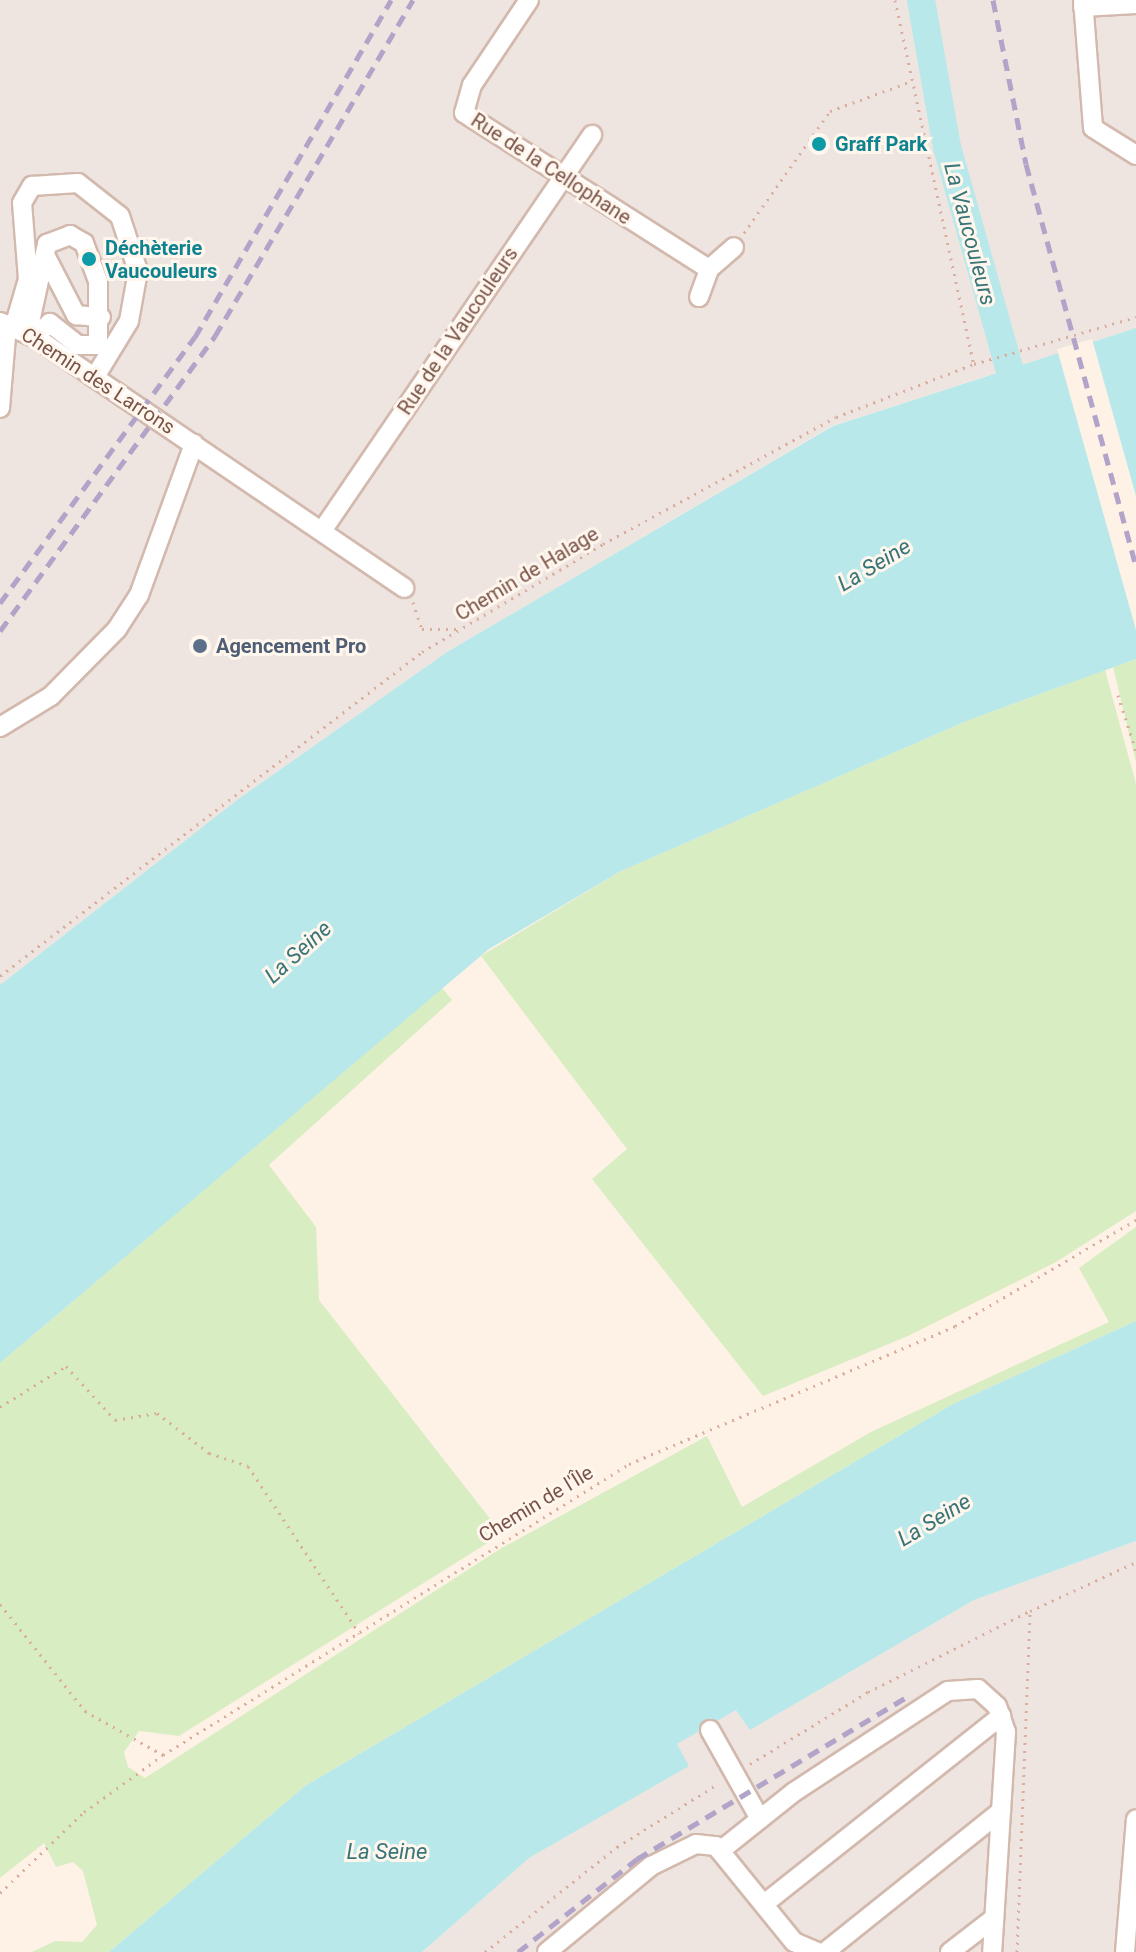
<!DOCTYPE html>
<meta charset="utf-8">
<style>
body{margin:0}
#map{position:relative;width:1136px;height:1952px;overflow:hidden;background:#fef1e6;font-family:Roboto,sans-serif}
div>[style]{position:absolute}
.industrial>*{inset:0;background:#eee5e0}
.green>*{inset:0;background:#d9edc3}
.water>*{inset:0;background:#b8e8e9}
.pier>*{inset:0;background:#fef1e6}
.river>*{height:28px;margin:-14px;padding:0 14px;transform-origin:14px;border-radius:14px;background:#b8e8e9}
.path>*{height:3px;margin-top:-1.5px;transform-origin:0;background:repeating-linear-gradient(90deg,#daae9e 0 2px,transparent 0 8px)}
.roads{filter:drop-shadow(2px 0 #d3b9ad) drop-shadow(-2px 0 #d3b9ad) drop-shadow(0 2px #d3b9ad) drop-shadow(0 -2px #d3b9ad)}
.minor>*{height:18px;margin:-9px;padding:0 9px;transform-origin:9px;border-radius:9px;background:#fff}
.rail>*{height:5px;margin-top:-2.5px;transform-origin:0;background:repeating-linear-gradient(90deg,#b2a3c9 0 12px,transparent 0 20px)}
.dots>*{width:22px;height:22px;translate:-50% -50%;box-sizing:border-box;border:4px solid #fff6ed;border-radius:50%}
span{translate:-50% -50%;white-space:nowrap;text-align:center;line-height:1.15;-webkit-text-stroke:6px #fff6ed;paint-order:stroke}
.culture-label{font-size:20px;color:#0d838f;font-weight:700}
.left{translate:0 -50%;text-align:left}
.street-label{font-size:20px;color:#795348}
.service-label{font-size:20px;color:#4e5e75;font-weight:700}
.water-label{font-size:22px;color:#387578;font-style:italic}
</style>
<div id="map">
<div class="industrial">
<i style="clip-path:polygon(0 0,1136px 0,1136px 328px,832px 426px,447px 652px,237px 800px,0 985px)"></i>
<i style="clip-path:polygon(1136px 1541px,1136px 1952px,422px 1952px,529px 1858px,688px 1766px,676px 1744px,736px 1709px,750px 1730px,974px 1600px)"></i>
</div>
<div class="green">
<i style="clip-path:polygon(1136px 659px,1136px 762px,1113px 667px)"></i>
<i style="clip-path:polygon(1105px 670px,1136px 784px,1136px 1211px,1056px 1262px,908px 1336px,763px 1396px,592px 1179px,627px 1149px,481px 956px,621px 871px,969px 720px)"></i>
<i style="clip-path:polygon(442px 988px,452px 1000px,269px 1165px,316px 1227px,319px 1300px,502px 1534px,179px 1736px,139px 1731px,124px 1752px,128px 1767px,145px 1778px,500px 1549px,707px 1436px,742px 1507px,871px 1432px,1109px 1322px,1079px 1268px,1136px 1227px,1136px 1321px,953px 1404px,305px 1786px,109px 1952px,32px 1952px,55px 1941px,82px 1942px,97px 1925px,83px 1871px,73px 1862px,56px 1867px,44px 1843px,0 1878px,0 1363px)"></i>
</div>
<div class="water">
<i style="clip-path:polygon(1136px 328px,1136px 659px,969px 720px,621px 871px,489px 949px,0 1363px,0 985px,237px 800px,447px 652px,833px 426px)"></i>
<i style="clip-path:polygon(1136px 1321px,1136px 1541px,974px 1600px,750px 1730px,736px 1710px,677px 1744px,689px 1766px,529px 1858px,422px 1952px,109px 1952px,305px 1786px,953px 1404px)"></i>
</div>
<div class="pier">
<i style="clip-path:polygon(1092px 339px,1136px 496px,1136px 630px,1057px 349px)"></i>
</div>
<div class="river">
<i style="left:921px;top:0;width:149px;rotate:80deg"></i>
<i style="left:947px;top:147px;width:262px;rotate:74.3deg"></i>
</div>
<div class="path">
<i style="left:895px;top:0;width:372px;rotate:77.8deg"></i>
<i style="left:744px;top:233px;width:149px;rotate:-54.8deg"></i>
<i style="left:830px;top:111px;width:87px;rotate:-20.1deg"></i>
<i style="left:413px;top:602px;width:28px;rotate:72deg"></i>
<i style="left:422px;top:629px;width:39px"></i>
<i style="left:1118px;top:695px;width:59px;rotate:72.2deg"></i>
<i style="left:0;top:976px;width:532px;rotate:-37.52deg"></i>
<i style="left:422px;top:652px;width:211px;rotate:-30.8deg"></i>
<i style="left:603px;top:544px;width:265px;rotate:-28.6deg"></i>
<i style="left:836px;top:417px;width:148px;rotate:-21deg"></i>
<i style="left:974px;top:364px;width:169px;rotate:-16.2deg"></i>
<i style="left:0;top:1407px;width:78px;rotate:-31.8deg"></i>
<i style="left:66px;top:1366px;width:73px;rotate:47.8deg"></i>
<i style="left:115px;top:1420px;width:43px;rotate:-9.5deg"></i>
<i style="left:157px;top:1413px;width:66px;rotate:37.6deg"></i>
<i style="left:209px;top:1453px;width:41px;rotate:18.4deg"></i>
<i style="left:248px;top:1466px;width:201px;rotate:56.4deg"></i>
<i style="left:0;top:1604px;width:137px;rotate:51.5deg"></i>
<i style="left:85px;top:1711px;width:90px;rotate:29.4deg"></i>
<i style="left:750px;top:1764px;width:138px;rotate:-31.4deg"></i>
<i style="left:868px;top:1692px;width:181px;rotate:-26.6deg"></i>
<i style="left:0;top:1893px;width:117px;rotate:-44deg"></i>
<i style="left:84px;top:1812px;width:97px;rotate:-35.8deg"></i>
<i style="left:163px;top:1755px;width:549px;rotate:-31.98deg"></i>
<i style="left:629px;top:1464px;width:354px;rotate:-22.9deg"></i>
<i style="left:955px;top:1326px;width:210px;rotate:-30.4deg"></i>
<i style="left:485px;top:1952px;width:169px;rotate:-38.5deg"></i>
<i style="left:617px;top:1847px;width:120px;rotate:-32.1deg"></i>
<i style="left:1017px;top:1952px;width:341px;rotate:-87.8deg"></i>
<i style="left:1030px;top:1611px;width:117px;rotate:-24.8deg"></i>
</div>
<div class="roads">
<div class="minor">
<i style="left:529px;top:0;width:102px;rotate:123.8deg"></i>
<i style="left:472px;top:85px;width:29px;rotate:106deg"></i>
<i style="left:464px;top:113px;width:290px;rotate:32.5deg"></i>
<i style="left:1083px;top:0;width:128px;rotate:85.5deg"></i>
<i style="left:1093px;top:128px;width:51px;rotate:32.1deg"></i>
<i style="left:1083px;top:7px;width:53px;rotate:-3.2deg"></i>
<i style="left:45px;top:255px;width:68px;rotate:62.7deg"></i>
<i style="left:76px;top:315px;width:25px;rotate:5deg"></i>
<i style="left:699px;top:297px;width:30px;rotate:-70deg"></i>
<i style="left:709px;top:269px;width:33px;rotate:-41deg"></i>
<i style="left:0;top:322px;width:42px;rotate:24.1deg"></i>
<i style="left:38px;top:339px;width:443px;rotate:34.2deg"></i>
<i style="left:30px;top:322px;width:80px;rotate:-77.7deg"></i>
<i style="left:47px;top:244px;width:25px;rotate:-21deg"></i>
<i style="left:70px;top:235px;width:16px;rotate:30deg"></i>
<i style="left:84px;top:243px;width:40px;rotate:69.8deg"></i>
<i style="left:98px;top:281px;width:64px;rotate:90deg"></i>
<i style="left:98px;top:345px;width:20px;rotate:180deg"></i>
<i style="left:78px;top:345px;width:36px;rotate:-142deg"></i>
<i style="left:50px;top:323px;width:21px;rotate:139deg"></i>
<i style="left:14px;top:327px;width:50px;rotate:-73.7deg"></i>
<i style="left:28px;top:279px;width:76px;rotate:-94.5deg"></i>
<i style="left:22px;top:203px;width:20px;rotate:-60deg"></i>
<i style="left:32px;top:186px;width:46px;rotate:-3.7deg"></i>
<i style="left:78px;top:183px;width:53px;rotate:38.2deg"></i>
<i style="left:120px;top:216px;width:58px;rotate:71.9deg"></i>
<i style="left:138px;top:271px;width:51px;rotate:100.2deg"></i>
<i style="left:129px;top:321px;width:66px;rotate:121.3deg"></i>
<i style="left:0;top:408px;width:84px;rotate:-85.2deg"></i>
<i style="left:324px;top:528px;width:476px;rotate:-55.7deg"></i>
<i style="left:0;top:727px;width:60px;rotate:-31.3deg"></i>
<i style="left:51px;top:696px;width:94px;rotate:-45.4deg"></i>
<i style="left:117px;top:629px;width:40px;rotate:-57.1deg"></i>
<i style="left:139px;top:595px;width:161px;rotate:-70deg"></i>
<i style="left:710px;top:1730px;width:102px;rotate:60.7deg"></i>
<i style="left:720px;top:1851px;width:95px;rotate:-38.6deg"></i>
<i style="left:794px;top:1792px;width:184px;rotate:-33.3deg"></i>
<i style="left:948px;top:1691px;width:30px;rotate:-4deg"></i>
<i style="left:978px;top:1689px;width:25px;rotate:42deg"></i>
<i style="left:997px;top:1706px;width:28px;rotate:71deg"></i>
<i style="left:1006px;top:1732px;width:220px;rotate:93.6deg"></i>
<i style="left:764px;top:1904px;width:303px;rotate:-38.4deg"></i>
<i style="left:547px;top:1952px;width:135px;rotate:-39.6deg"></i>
<i style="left:651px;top:1866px;width:50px;rotate:-26.1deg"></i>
<i style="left:696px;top:1844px;width:20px;rotate:6deg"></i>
<i style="left:716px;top:1846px;width:124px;rotate:50.9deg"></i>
<i style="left:794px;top:1942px;width:25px;rotate:23deg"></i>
<i style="left:825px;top:1952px;width:226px;rotate:-38.7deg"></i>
<i style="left:950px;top:1952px;width:56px;rotate:-37.7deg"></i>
<i style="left:1125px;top:1952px;width:133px;rotate:-85.3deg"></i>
</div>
</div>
<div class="rail">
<i style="left:993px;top:0;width:167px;rotate:78.6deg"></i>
<i style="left:1026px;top:164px;width:416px;rotate:74.7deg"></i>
<i style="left:0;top:603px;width:330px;rotate:-53.8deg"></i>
<i style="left:195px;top:337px;width:390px;rotate:-59.8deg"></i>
<i style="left:0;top:631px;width:365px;rotate:-53.9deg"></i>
<i style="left:215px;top:336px;width:390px;rotate:-59.5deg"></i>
<i style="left:518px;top:1952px;width:151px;rotate:-38deg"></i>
<i style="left:637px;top:1859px;width:316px;rotate:-31deg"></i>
</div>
<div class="dots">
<i style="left:819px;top:144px;background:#0f9aa8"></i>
<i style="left:89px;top:259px;background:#0f9aa8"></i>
<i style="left:200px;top:646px;background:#5c6f8a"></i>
</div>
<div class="culture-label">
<span class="left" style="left:835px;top:144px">Graff Park</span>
<span class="left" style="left:105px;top:260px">Déchèterie<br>Vaucouleurs</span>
</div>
<div class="street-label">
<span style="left:551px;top:169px;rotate:33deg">Rue de la Cellophane</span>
<span style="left:458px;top:331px;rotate:-56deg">Rue de la Vaucouleurs</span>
<span style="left:98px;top:381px;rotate:33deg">Chemin des Larrons</span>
<span style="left:527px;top:574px;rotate:-31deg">Chemin de Halage</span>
<span style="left:536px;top:1504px;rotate:-31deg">Chemin de l'Île</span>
</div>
<div class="service-label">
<span class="left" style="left:216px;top:646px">Agencement Pro</span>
</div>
<div class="water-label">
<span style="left:970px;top:234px;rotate:75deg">La Vaucouleurs</span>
<span style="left:874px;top:565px;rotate:-31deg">La Seine</span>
<span style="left:298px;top:952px;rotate:-42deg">La Seine</span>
<span style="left:934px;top:1520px;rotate:-31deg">La Seine</span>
<span style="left:387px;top:1852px">La Seine</span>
</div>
</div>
